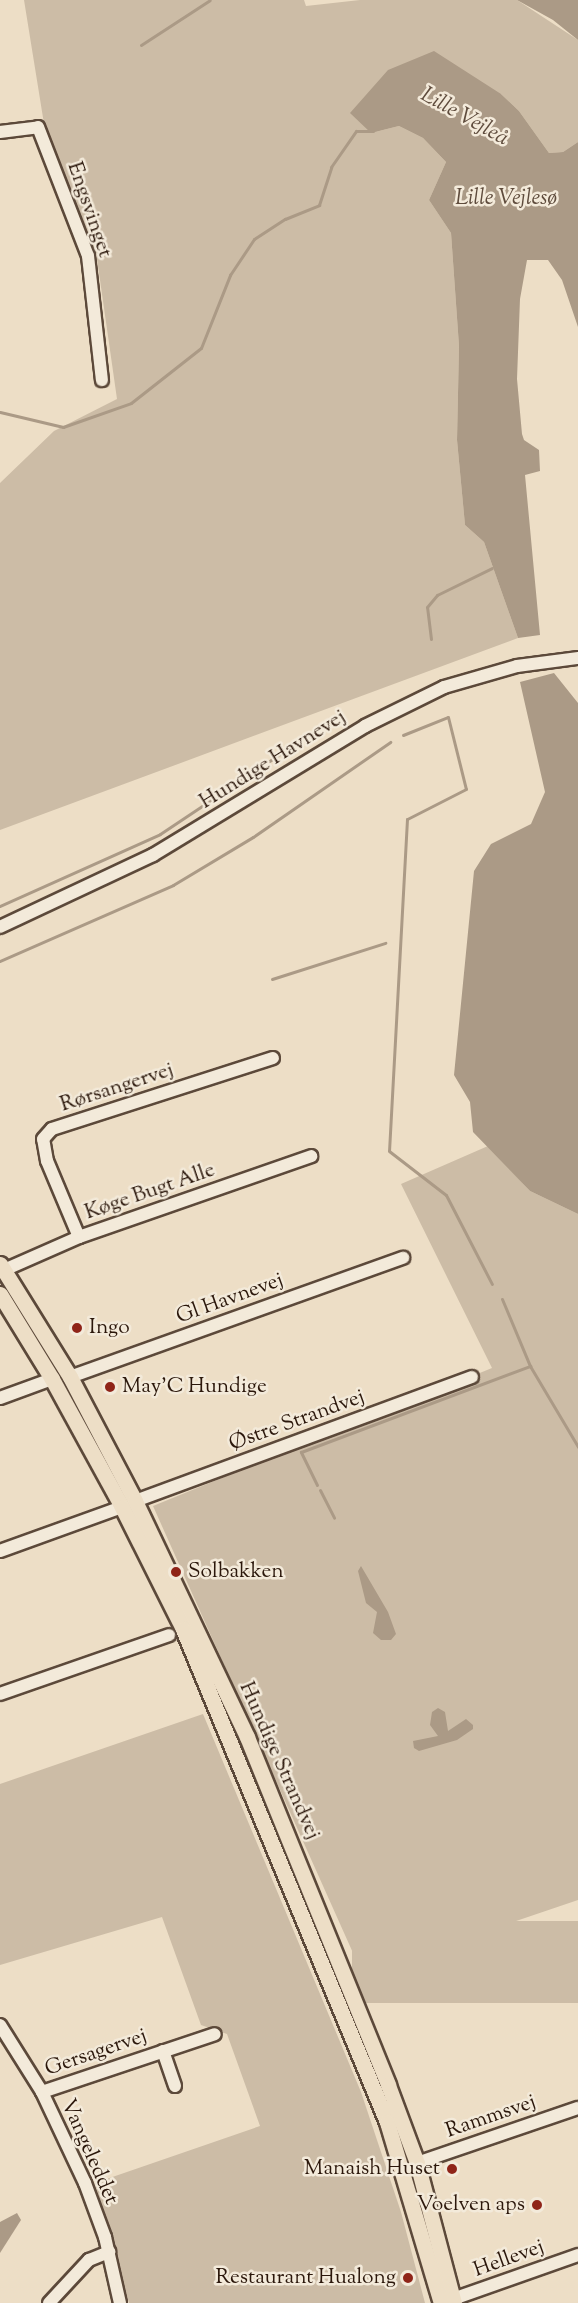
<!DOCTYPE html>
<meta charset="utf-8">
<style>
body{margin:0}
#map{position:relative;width:578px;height:2303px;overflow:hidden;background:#eddec6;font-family:"Sorts Mill Goudy",serif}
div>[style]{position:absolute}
.green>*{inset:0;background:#ccbca6;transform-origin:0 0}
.water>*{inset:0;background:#ab9a86}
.stream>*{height:3px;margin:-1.5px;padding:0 1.5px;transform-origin:1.5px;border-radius:1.5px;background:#ab9a86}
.roads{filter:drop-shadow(2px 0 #5c493a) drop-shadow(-2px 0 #5c493a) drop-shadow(0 2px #5c493a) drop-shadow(0 -2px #5c493a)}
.minor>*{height:12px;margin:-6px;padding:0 6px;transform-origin:6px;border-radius:6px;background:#f3eada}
.major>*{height:15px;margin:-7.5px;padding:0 7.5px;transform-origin:7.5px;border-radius:7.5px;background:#eddec6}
.dots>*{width:16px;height:16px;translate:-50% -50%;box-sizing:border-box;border:3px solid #f3eada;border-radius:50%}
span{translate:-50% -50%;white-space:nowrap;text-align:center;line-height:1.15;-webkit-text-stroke:5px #f3eada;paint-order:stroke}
.street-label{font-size:21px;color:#2b170b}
.poi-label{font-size:21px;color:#2b170b}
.left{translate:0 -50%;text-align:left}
.right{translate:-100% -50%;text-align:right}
.water-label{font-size:22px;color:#5e4b3c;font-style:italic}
</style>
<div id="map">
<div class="green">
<i style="clip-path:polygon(24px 0,304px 0,306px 6px,360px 0,517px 0,578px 40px,578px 142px,563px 152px,549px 153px,519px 111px,501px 94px,371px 133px,399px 126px,423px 138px,446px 162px,429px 200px,451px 233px,459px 346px,457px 440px,465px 525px,484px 542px,518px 638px,0 830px,0 483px,54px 431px,117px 399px,96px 252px,45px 130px)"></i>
<i style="clip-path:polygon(488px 1146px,530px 1191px,578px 1214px,578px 1900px,362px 1973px,153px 1506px,492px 1368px,401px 1184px)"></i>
<i style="clip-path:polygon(203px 1714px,361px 2092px,401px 2212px,425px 2303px,129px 2303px,95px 2183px,260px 2126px,227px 2034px,201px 2025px,162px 1917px,0 1965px,0 1784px)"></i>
<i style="left:578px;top:1921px;width:82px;height:226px;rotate:90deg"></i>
</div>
<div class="water">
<i style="clip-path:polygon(517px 0,578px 0,578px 40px,553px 20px)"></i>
<i style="clip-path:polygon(434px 51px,501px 94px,519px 111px,549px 153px,563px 152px,578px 142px,578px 327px,562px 280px,548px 260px,527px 260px,520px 299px,517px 379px,522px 434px,524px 440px,539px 450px,540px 471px,525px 475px,540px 635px,518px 638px,484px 542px,465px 525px,457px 440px,459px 346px,451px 233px,429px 200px,446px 162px,423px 138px,399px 126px,371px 133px,350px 113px,388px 70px)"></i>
<i style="clip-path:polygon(554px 673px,578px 703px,578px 1214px,530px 1191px,473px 1132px,470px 1102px,454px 1075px,474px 871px,491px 844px,531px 824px,545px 792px,520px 682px)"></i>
<i style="clip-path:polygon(361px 1566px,388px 1612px,396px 1634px,391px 1640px,381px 1640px,373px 1633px,377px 1612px,366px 1603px,358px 1571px)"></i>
<i style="clip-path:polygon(438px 1708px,445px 1712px,448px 1731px,466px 1719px,473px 1725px,473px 1729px,457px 1740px,419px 1751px,414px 1748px,413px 1741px,438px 1736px,430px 1725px,432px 1712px)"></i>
<i style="clip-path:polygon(17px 2213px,21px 2220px,0 2253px,0 2222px)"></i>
</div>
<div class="stream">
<i style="left:141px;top:45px;width:82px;rotate:-33.1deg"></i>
<i style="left:0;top:412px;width:65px;rotate:13.4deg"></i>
<i style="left:63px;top:427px;width:72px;rotate:-19.4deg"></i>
<i style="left:131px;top:403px;width:89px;rotate:-38.2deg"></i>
<i style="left:201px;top:348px;width:79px;rotate:-68.3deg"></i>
<i style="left:230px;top:275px;width:43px;rotate:-56.3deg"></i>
<i style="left:254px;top:239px;width:37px;rotate:-33deg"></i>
<i style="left:285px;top:219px;width:37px;rotate:-22deg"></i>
<i style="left:319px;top:205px;width:40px;rotate:-72deg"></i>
<i style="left:331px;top:167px;width:44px;rotate:-55.2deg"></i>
<i style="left:356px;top:131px;width:17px"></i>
<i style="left:431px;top:639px;width:32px;rotate:-97deg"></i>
<i style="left:427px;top:607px;width:16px;rotate:-50deg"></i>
<i style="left:437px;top:595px;width:61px;rotate:-26.1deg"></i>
<i style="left:403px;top:735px;width:48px;rotate:-21.8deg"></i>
<i style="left:448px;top:717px;width:74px;rotate:76deg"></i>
<i style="left:466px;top:789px;width:66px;rotate:153deg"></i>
<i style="left:407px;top:819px;width:332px;rotate:93.1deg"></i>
<i style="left:389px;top:1151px;width:72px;rotate:37.7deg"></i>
<i style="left:446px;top:1195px;width:100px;rotate:62.7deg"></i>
<i style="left:0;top:906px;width:175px;rotate:-24.2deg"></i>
<i style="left:160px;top:834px;width:180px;rotate:-33.7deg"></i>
<i style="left:0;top:961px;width:189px;rotate:-23.7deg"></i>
<i style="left:173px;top:885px;width:93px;rotate:-31deg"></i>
<i style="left:253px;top:837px;width:167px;rotate:-34.7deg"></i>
<i style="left:272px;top:979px;width:119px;rotate:-17.7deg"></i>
<i style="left:502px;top:1299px;width:73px;rotate:67.3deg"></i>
<i style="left:530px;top:1366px;width:94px;rotate:59.3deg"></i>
<i style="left:317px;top:1485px;width:37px;rotate:-116deg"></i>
<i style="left:301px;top:1452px;width:245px;rotate:-20.6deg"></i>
<i style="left:320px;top:1490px;width:31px;rotate:63deg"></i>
</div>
<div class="roads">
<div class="minor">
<i style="left:0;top:132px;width:38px;rotate:-7deg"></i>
<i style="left:38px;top:127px;width:138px;rotate:68.8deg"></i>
<i style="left:88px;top:256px;width:125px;rotate:83.6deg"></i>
<i style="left:0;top:927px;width:169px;rotate:-25.2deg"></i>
<i style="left:153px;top:855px;width:248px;rotate:-31.3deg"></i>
<i style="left:365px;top:726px;width:88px;rotate:-26.3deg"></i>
<i style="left:444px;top:687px;width:76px;rotate:-16deg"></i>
<i style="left:517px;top:666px;width:62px;rotate:-7.5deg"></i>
<i style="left:79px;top:1237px;width:82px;rotate:-112.8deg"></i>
<i style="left:47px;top:1161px;width:22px;rotate:-100deg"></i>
<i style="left:43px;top:1139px;width:13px;rotate:-48deg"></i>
<i style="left:52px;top:1129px;width:232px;rotate:-17.8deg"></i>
<i style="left:4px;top:1270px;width:82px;rotate:-23.7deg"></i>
<i style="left:79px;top:1237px;width:246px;rotate:-19.2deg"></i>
<i style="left:70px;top:1377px;width:354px;rotate:-19.7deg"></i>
<i style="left:0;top:1398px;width:55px;rotate:-20.1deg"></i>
<i style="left:135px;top:1501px;width:359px;rotate:-20.2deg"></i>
<i style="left:0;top:1551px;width:130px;rotate:-19.8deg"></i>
<i style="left:0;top:1694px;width:179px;rotate:-19.2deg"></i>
<i style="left:0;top:2025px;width:79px;rotate:57.9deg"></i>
<i style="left:42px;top:2092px;width:101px;rotate:64.7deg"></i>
<i style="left:85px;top:2183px;width:58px;rotate:69.7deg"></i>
<i style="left:105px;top:2237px;width:68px;rotate:77.2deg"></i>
<i style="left:163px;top:2051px;width:37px;rotate:71deg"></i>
<i style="left:42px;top:2092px;width:182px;rotate:-18.5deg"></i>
<i style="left:417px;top:2163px;width:170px;rotate:-18.9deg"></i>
<i style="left:453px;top:2299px;width:133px;rotate:-19.4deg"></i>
<i style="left:49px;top:2303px;width:59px;rotate:-47.1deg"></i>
<i style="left:89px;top:2260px;width:22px;rotate:-22deg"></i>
</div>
<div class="major">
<i style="left:0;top:1264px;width:133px;rotate:58.2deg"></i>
<i style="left:70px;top:1377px;width:140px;rotate:62.3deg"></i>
<i style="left:135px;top:1501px;width:261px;rotate:64.6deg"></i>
<i style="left:247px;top:1737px;width:375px;rotate:67.9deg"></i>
<i style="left:388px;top:2085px;width:83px;rotate:69.6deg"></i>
<i style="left:417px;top:2163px;width:145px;rotate:75.2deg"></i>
<i style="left:0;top:1294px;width:100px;rotate:58.5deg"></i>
<i style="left:52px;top:1379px;width:146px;rotate:61.3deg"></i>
<i style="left:122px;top:1507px;width:136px;rotate:63.4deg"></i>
<i style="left:183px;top:1629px;width:534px;rotate:67.52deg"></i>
<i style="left:387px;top:2122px;width:189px;rotate:73.4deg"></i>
</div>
</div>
<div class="dots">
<i style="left:77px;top:1328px;background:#8f2418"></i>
<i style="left:110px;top:1387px;background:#8f2418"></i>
<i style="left:176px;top:1572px;background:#8f2418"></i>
<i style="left:452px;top:2169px;background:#8f2418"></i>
<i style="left:537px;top:2205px;background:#8f2418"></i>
<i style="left:408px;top:2278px;background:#8f2418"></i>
</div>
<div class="street-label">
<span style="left:89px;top:210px;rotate:71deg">Engsvinget</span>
<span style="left:273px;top:760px;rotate:-32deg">Hundige Havnevej</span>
<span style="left:117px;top:1088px;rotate:-18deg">Rørsangervej</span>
<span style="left:150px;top:1192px;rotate:-19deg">Køge Bugt Alle</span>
<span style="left:230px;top:1299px;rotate:-20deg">Gl Havnevej</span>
<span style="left:297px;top:1421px;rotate:-20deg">Østre Strandvej</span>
<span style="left:279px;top:1761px;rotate:66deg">Hundige Strandvej</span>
<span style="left:96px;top:2053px;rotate:-19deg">Gersagervej</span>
<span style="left:491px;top:2117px;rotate:-19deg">Rammsvej</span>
<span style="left:89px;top:2152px;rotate:66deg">Vangeleddet</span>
<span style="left:509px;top:2259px;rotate:-20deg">Hellevej</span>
</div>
<div class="poi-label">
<span class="left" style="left:89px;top:1328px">Ingo</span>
<span class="left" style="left:122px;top:1387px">May'C Hundige</span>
<span class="left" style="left:188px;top:1572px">Solbakken</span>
<span class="right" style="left:440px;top:2169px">Manaish Huset</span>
<span class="right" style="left:525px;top:2205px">Voelven aps</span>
<span class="right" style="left:396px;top:2278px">Restaurant Hualong</span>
</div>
<div class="water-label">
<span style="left:464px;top:118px;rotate:29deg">Lille Vejleå</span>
<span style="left:506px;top:200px">Lille Vejlesø</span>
</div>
</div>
